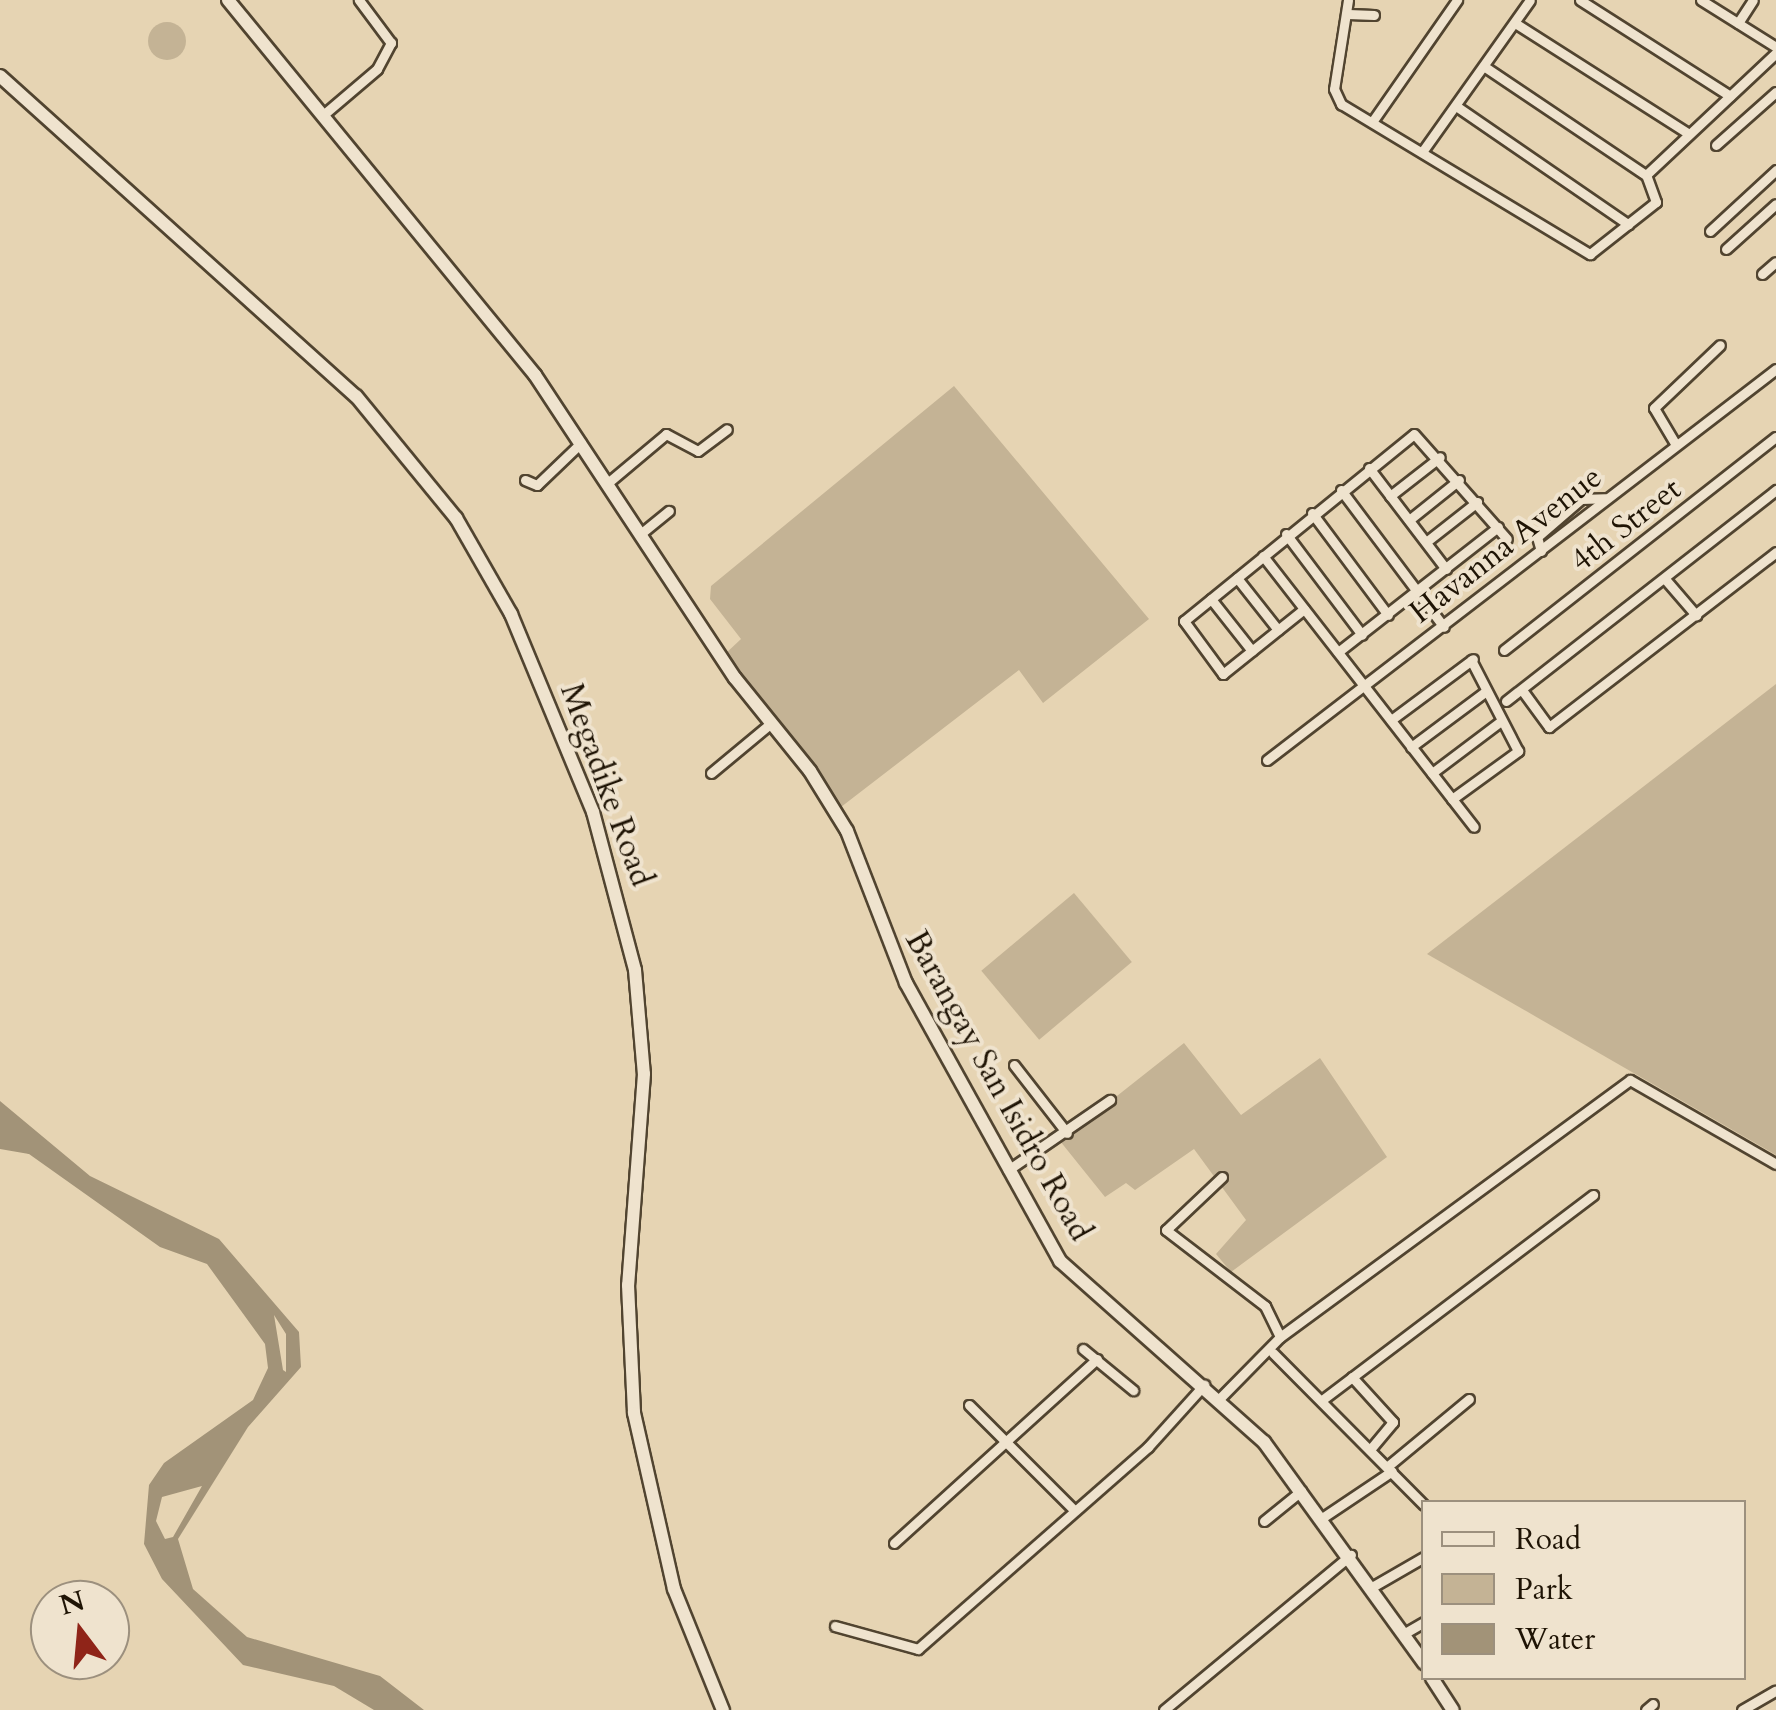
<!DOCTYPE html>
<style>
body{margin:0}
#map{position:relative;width:1776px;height:1710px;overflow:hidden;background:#e6d4b3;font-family:Cardo,serif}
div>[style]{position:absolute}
.green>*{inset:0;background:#c4b395;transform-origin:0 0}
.round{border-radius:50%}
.water>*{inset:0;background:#a29378}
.roads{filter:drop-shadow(2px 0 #514430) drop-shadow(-2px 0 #514430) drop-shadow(0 2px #514430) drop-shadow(0 -2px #514430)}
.street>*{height:9px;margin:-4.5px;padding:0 4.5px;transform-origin:4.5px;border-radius:4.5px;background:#efe3ce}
.secondary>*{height:12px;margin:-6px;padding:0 6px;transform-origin:6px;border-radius:6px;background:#efe3ce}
span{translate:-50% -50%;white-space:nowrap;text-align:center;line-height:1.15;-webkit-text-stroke:8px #efe3ce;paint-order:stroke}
.street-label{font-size:32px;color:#1f1405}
.legend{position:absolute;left:1421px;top:1500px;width:325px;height:180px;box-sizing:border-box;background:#efe3ce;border:2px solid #9c907e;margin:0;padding:12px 18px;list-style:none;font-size:30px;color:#1f1405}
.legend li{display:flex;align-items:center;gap:20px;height:50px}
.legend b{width:50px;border:2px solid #9c907e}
.north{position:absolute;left:30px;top:1580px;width:100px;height:100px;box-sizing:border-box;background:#efe3ce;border:2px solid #9c907e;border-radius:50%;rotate:344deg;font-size:28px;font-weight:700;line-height:40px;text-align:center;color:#1f1405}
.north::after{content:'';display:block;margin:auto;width:35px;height:45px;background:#8f2418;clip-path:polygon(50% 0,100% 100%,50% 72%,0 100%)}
</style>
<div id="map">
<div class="green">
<i class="round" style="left:148px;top:22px;width:38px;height:38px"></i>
<i style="clip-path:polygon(954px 386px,1149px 619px,1043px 703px,1019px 670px,841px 807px,724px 655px,741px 639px,710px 599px,711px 586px)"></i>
<i style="clip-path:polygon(1776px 684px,1776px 1155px,1427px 954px)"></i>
<i style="left:1074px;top:893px;width:90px;height:121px;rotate:50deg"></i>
<i style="clip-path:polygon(1184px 1043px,1241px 1115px,1320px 1058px,1387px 1157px,1231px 1272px,1216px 1254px,1246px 1220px,1194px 1149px,1135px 1190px,1126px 1183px,1105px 1197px,1060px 1141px)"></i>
</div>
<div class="water">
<i style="clip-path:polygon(evenodd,0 1101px,90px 1176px,219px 1239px,299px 1332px,301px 1367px,248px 1427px,178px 1539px,193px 1589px,247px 1637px,380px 1676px,424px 1710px,374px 1710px,334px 1686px,243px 1665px,162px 1579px,144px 1544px,149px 1485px,164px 1463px,253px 1400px,268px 1368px,265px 1344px,207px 1264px,160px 1247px,29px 1154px,0 1149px,0 1101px,274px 1315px,286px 1334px,286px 1372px,283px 1370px,274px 1315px,0 1101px,202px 1486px,173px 1537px,165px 1539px,156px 1521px,162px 1497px,202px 1486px)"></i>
</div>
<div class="roads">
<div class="street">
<i style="left:1348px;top:0;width:90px;rotate:98.9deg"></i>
<i style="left:1334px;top:89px;width:17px;rotate:65deg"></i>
<i style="left:1341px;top:104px;width:291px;rotate:31.1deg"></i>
<i style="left:1590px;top:254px;width:84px;rotate:-38.2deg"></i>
<i style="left:1656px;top:202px;width:29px;rotate:-110deg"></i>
<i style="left:1646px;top:175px;width:178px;rotate:-43.2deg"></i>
<i style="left:1580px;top:0;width:178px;rotate:32.6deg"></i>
<i style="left:1701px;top:0;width:89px;rotate:32.1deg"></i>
<i style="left:1348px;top:14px;width:26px;rotate:2deg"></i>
<i style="left:1515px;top:23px;width:206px;rotate:32.5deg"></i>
<i style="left:1738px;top:23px;width:27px;rotate:-57deg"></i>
<i style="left:1485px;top:67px;width:194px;rotate:33.9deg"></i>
<i style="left:1456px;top:106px;width:209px;rotate:34.5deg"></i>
<i style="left:323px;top:115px;width:71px;rotate:-40.4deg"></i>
<i style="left:377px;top:69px;width:30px;rotate:-62deg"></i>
<i style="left:391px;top:43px;width:54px;rotate:-126.7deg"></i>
<i style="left:1372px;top:122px;width:149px;rotate:-55.1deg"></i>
<i style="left:1716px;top:145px;width:80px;rotate:-41.5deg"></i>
<i style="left:1422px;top:152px;width:186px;rotate:-54.6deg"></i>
<i style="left:1710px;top:231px;width:90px;rotate:-42.7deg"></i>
<i style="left:1726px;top:249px;width:67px;rotate:-42deg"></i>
<i style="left:1762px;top:274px;width:18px;rotate:-41deg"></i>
<i style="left:1676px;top:445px;width:43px;rotate:-120.7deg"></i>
<i style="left:1654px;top:408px;width:91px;rotate:-43.7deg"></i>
<i style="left:1369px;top:468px;width:127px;rotate:52.7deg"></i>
<i style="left:525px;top:480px;width:13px;rotate:23deg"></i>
<i style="left:537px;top:485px;width:61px;rotate:-43.7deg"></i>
<i style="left:610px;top:481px;width:73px;rotate:-40deg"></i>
<i style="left:666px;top:434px;width:36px;rotate:28deg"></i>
<i style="left:698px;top:451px;width:36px;rotate:-37deg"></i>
<i style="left:1341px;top:490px;width:171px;rotate:53.1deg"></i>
<i style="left:1390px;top:496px;width:63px;rotate:-38deg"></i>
<i style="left:1312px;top:513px;width:127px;rotate:53.3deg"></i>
<i style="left:1409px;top:520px;width:64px;rotate:-38.7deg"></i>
<i style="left:644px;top:531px;width:32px;rotate:-39deg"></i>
<i style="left:1286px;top:534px;width:126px;rotate:53deg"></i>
<i style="left:1426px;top:542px;width:65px;rotate:-38.1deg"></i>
<i style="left:1541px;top:551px;width:15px;rotate:-106deg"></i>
<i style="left:1537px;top:537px;width:58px;rotate:-40.8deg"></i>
<i style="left:1581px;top:499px;width:24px;rotate:-2deg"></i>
<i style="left:1263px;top:556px;width:343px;rotate:52.1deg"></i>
<i style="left:1237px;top:578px;width:66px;rotate:51.7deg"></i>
<i style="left:1665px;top:579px;width:48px;rotate:49.3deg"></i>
<i style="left:1211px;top:599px;width:66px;rotate:51.7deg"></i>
<i style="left:1304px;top:609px;width:104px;rotate:141.3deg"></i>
<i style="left:1223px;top:674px;width:66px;rotate:-126.3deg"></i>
<i style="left:1184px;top:621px;width:296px;rotate:-39.1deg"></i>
<i style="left:1414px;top:434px;width:140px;rotate:48.5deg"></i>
<i style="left:1504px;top:650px;width:345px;rotate:-38.1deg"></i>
<i style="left:1338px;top:652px;width:203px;rotate:-38deg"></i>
<i style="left:1522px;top:690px;width:46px;rotate:53.9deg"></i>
<i style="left:1549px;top:727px;width:287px;rotate:-37.6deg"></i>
<i style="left:1506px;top:701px;width:343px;rotate:-38deg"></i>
<i style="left:1391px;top:720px;width:102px;rotate:-36.6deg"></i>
<i style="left:1411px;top:747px;width:94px;rotate:-36.7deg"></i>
<i style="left:1267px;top:760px;width:642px;rotate:-37.53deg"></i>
<i style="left:711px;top:773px;width:77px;rotate:-39.7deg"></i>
<i style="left:1432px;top:773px;width:86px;rotate:-37deg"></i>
<i style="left:1452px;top:799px;width:82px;rotate:-36deg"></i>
<i style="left:1518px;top:751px;width:102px;rotate:-117.3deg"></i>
<i style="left:1014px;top:1065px;width:86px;rotate:52.1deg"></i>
<i style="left:1008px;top:1170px;width:124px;rotate:-34.5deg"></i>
<i style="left:1222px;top:1177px;width:77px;rotate:136.6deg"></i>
<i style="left:1166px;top:1230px;width:125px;rotate:37.5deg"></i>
<i style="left:1265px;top:1306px;width:34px;rotate:64deg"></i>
<i style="left:1083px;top:1349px;width:65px;rotate:39.4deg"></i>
<i style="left:1273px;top:1353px;width:214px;rotate:45.2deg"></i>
<i style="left:1352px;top:1377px;width:61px;rotate:47.7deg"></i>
<i style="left:1393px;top:1422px;width:34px;rotate:130deg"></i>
<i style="left:1221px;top:1397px;width:84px;rotate:-45.5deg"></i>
<i style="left:1280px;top:1337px;width:434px;rotate:-36.3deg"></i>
<i style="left:1630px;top:1080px;width:168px;rotate:29.9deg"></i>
<i style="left:1322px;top:1400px;width:340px;rotate:-37.1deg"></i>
<i style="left:969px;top:1405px;width:148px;rotate:45deg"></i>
<i style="left:1388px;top:1466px;width:105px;rotate:-39.6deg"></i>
<i style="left:1322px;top:1518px;width:84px;rotate:-33.9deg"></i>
<i style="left:1264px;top:1521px;width:48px;rotate:-39deg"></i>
<i style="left:894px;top:1543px;width:274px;rotate:-42.2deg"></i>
<i style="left:1372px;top:1587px;width:60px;rotate:-30deg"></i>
<i style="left:835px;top:1626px;width:86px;rotate:15.5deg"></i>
<i style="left:918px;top:1649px;width:306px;rotate:-41.3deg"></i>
<i style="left:1148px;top:1447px;width:84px;rotate:-47.9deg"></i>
<i style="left:1405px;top:1633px;width:22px;rotate:-30deg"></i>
<i style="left:1164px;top:1710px;width:243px;rotate:-39.7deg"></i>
<i style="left:1646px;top:1710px;width:9px;rotate:-41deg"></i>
<i style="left:1742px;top:1710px;width:39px;rotate:-30deg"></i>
</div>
<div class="secondary">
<i style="left:228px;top:0;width:485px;rotate:50.7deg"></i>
<i style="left:535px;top:375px;width:363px;rotate:56.6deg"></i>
<i style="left:735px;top:678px;width:119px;rotate:51.1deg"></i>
<i style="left:810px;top:771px;width:70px;rotate:58.3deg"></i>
<i style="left:847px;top:831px;width:163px;rotate:68.8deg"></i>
<i style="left:906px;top:983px;width:318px;rotate:61deg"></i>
<i style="left:1060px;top:1261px;width:273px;rotate:41.6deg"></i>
<i style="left:1264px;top:1442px;width:273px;rotate:54.1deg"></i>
<i style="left:0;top:76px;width:479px;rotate:42deg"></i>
<i style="left:356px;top:396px;width:158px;rotate:50.7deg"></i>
<i style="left:456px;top:518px;width:111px;rotate:60.2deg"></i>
<i style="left:511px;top:614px;width:214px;rotate:67.5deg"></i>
<i style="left:593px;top:812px;width:163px;rotate:75.1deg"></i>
<i style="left:635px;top:970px;width:104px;rotate:85.1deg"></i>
<i style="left:644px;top:1074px;width:212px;rotate:94.3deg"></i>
<i style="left:628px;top:1285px;width:128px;rotate:87.3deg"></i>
<i style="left:634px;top:1413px;width:180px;rotate:77.2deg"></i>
<i style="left:674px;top:1589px;width:131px;rotate:68deg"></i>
<i style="left:1432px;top:1678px;width:38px;rotate:57deg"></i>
</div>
</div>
<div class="street-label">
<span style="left:1626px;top:525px;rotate:-38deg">4th Street</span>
<span style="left:1506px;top:545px;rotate:-38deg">Havanna Avenue</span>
<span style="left:606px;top:785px;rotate:70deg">Megadike Road</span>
<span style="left:998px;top:1086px;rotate:61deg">Barangay San Isidro Road</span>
</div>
<ul class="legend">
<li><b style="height:12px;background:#efe3ce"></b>Road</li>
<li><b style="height:28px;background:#c4b395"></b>Park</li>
<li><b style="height:28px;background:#a29378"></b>Water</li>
</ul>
<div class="north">N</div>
</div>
